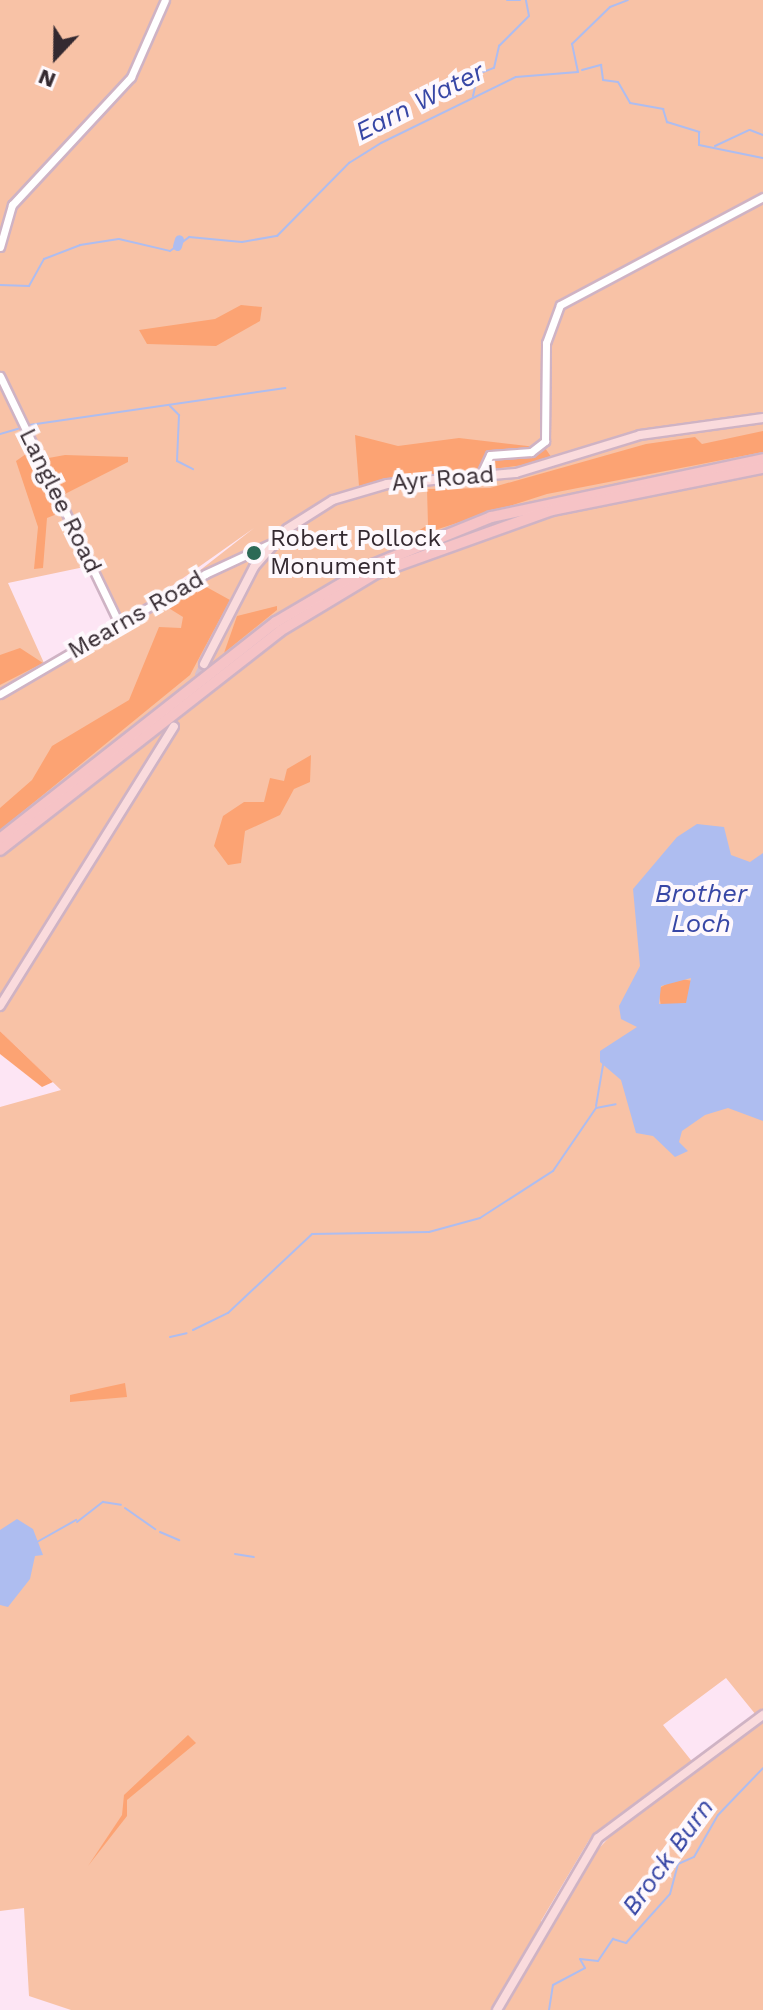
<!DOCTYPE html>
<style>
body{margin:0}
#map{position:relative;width:763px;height:2010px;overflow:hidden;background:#fde5f4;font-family:"Work Sans",sans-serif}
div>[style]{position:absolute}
.green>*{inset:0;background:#f8c2a6}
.forest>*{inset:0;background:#fca373}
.water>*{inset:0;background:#aebdf0}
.stream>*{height:2px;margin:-1px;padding:0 1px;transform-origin:1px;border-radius:1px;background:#aebdf0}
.river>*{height:9px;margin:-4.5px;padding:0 4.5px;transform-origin:4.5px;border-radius:4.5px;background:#aebdf0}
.major-tunnel>*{height:8px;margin-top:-4px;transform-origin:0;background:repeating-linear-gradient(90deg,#d5bfcd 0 8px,transparent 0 12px)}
.roads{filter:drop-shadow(2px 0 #cfb3c4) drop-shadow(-2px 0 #cfb3c4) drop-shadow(0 2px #cfb3c4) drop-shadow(0 -2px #cfb3c4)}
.minor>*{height:7px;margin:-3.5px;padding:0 3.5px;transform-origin:3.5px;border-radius:3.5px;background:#fff}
.major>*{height:8px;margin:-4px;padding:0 4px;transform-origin:4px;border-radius:4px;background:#fadbdd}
.highway>*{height:10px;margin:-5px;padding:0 5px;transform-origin:5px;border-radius:5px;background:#f6c3c6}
.dots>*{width:22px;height:22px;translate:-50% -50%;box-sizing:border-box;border:4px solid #fef8fc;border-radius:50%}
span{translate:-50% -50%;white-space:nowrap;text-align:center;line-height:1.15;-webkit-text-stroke:8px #fef8fc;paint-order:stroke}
.street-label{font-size:24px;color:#342930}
.poi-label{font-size:24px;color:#342930}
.left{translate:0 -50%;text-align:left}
.water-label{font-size:26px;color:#3746a5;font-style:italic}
.north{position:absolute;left:16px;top:16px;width:80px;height:80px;-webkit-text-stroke:6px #fef8fc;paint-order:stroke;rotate:202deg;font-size:22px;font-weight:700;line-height:32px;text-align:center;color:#342930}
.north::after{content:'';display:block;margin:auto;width:28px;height:36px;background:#342930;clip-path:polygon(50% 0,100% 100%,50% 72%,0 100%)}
</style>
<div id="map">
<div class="green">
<i style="clip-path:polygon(0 0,763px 0,763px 1710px,756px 1715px,726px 1678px,663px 1725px,694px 1764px,589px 1840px,541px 1921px,544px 1939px,589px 1859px,628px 1817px,763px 1720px,763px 2010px,71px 2010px,29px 1996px,24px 1908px,0 1911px,0 1107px,61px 1090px,0 1031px,0 698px,139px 618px,254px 528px,118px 624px,89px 566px,8px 583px,44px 663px,0 691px)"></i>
</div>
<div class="forest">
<i style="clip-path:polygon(241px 305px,262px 307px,260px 321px,216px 346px,147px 344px,139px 330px,215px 319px)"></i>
<i style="clip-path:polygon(763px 431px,763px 452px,547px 494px,401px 541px,428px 525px,427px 489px,490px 488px,646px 444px,695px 437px,702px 444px)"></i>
<i style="clip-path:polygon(355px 435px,398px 446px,459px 438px,545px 448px,554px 461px,359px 486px)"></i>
<i style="clip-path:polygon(26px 454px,62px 512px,47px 518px,43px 568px,34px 569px,38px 527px,16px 461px)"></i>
<i style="clip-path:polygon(65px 455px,128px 457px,128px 462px,59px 497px,43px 459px)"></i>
<i style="clip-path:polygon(201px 584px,230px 600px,190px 675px,0 830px,0 808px,32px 780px,52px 746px,129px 700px,159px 627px,181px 628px,183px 617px,167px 607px)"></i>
<i style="clip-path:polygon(277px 606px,277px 610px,224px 653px,237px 616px)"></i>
<i style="clip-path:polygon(20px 648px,43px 663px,0 685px,0 655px)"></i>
<i style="clip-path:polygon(311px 755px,310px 782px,294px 789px,280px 815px,245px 831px,241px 863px,228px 865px,214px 846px,223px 816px,244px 802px,264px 802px,270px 778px,284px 781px,287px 769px)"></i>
<i style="clip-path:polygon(676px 978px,693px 981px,687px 1003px,661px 1006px,658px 989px)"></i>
<i style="clip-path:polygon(0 1031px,53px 1082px,42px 1087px,0 1054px)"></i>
<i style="clip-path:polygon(125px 1383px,127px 1397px,70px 1402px,70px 1395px)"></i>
<i style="clip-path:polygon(188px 1735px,196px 1743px,127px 1800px,127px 1816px,88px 1866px,122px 1815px,124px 1795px)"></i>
</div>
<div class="water">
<i style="clip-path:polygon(evenodd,697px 824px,724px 827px,731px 855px,750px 862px,763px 853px,763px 1121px,728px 1108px,705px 1115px,682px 1131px,679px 1142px,688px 1151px,675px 1157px,653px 1136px,636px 1133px,621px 1080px,600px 1062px,600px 1051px,637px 1027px,621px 1019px,619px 1006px,640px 966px,633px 889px,677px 837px,697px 824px,691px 978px,686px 1003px,659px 1004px,661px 986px,691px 978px)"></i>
<i style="clip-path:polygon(17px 1519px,33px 1529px,43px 1555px,35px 1556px,30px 1579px,8px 1607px,0 1605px,0 1530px)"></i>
</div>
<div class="stream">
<i style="left:507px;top:0;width:13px"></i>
<i style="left:582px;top:70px;width:20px;rotate:-15deg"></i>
<i style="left:601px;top:65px;width:15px;rotate:82deg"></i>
<i style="left:603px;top:80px;width:15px;rotate:8deg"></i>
<i style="left:618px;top:82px;width:24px;rotate:60deg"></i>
<i style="left:630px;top:103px;width:34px;rotate:10deg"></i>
<i style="left:663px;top:109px;width:14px;rotate:73deg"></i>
<i style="left:667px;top:122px;width:34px;rotate:17deg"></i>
<i style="left:699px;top:132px;width:13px;rotate:90deg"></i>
<i style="left:699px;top:145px;width:65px;rotate:11.5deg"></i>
<i style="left:473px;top:96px;width:23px;rotate:-77deg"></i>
<i style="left:478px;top:74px;width:17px;rotate:-21deg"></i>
<i style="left:494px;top:68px;width:23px;rotate:-77deg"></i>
<i style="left:499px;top:46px;width:42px;rotate:-45deg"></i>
<i style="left:529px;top:16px;width:16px;rotate:-101deg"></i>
<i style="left:715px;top:146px;width:38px;rotate:-25deg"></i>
<i style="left:750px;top:130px;width:14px;rotate:21deg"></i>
<i style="left:0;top:285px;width:29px;rotate:2deg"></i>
<i style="left:29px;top:286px;width:31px;rotate:-61deg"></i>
<i style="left:44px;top:259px;width:39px;rotate:-21deg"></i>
<i style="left:80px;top:245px;width:39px;rotate:-9deg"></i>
<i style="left:119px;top:239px;width:52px;rotate:13.2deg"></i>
<i style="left:170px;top:251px;width:24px;rotate:-36deg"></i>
<i style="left:189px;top:237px;width:53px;rotate:5.4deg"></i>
<i style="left:242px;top:242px;width:36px;rotate:-10deg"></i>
<i style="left:277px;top:236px;width:103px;rotate:-45.4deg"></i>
<i style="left:349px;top:163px;width:38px;rotate:-32deg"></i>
<i style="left:381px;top:143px;width:150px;rotate:-26.1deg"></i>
<i style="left:516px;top:77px;width:62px;rotate:-4.6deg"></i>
<i style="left:578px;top:72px;width:29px;rotate:-102deg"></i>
<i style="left:572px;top:44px;width:53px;rotate:-44.2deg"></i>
<i style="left:610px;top:7px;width:19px;rotate:-21deg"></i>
<i style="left:170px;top:406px;width:13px;rotate:45deg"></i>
<i style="left:179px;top:415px;width:46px;rotate:92.5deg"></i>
<i style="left:177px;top:461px;width:18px;rotate:27deg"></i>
<i style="left:29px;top:425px;width:259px;rotate:-8.2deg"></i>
<i style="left:0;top:434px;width:19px;rotate:-16deg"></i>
<i style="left:596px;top:1106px;width:42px;rotate:-80.3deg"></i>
<i style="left:193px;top:1330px;width:39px;rotate:-26deg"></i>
<i style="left:228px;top:1313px;width:115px;rotate:-43.2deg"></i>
<i style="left:312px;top:1234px;width:117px;rotate:-1deg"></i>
<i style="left:429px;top:1232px;width:53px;rotate:-15.4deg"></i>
<i style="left:480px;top:1218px;width:87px;rotate:-32.8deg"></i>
<i style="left:553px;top:1171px;width:76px;rotate:-55.7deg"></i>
<i style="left:596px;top:1108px;width:20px;rotate:-11deg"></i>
<i style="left:170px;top:1337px;width:17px;rotate:-13deg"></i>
<i style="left:125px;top:1508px;width:37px;rotate:35deg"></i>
<i style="left:77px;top:1522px;width:33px;rotate:-38deg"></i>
<i style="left:103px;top:1502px;width:18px;rotate:9deg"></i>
<i style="left:160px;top:1532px;width:21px;rotate:23deg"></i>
<i style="left:37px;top:1542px;width:45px;rotate:-29.4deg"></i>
<i style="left:235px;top:1554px;width:19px;rotate:9deg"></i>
<i style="left:549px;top:2010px;width:25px;rotate:-81deg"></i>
<i style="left:553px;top:1985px;width:36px;rotate:-28deg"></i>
<i style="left:585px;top:1968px;width:10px;rotate:-119deg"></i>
<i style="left:580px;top:1959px;width:18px;rotate:6deg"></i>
<i style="left:598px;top:1961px;width:27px;rotate:-56deg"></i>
<i style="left:613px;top:1939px;width:14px;rotate:17deg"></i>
<i style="left:626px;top:1943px;width:66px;rotate:-48.1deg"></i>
<i style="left:670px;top:1894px;width:31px;rotate:-75deg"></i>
<i style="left:678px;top:1864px;width:17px;rotate:-24deg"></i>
<i style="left:694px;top:1857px;width:48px;rotate:-60.3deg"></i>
<i style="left:718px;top:1815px;width:65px;rotate:-46.2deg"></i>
</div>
<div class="river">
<i style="left:177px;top:246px;width:7px;rotate:-74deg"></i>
</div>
<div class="major-tunnel">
<i style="left:193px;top:687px;width:25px;rotate:-64deg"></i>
</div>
<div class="roads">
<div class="minor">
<i style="left:0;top:247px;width:44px;rotate:-74.1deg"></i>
<i style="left:12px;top:205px;width:175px;rotate:-47.1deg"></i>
<i style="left:131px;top:77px;width:84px;rotate:-66.2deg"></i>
<i style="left:0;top:376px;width:276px;rotate:64.3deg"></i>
<i style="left:480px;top:476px;width:23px;rotate:-65deg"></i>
<i style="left:490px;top:455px;width:41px;rotate:-4.2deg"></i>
<i style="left:531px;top:452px;width:18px;rotate:-38deg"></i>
<i style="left:545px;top:441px;width:98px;rotate:-89.4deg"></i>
<i style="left:546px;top:343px;width:40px;rotate:-69.8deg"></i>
<i style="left:560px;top:305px;width:230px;rotate:-28deg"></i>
<i style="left:0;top:694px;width:238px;rotate:-30.3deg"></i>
<i style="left:205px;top:574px;width:76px;rotate:-24.9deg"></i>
</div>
<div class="major">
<i style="left:204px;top:664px;width:109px;rotate:-62.7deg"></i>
<i style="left:254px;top:567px;width:50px;rotate:-49deg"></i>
<i style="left:287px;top:529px;width:54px;rotate:-32.2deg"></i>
<i style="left:333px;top:500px;width:56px;rotate:-16.5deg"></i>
<i style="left:387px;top:484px;width:129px;rotate:-4.9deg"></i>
<i style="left:516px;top:473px;width:130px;rotate:-17deg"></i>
<i style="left:640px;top:435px;width:124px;rotate:-7.9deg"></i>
<i style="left:0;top:1006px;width:329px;rotate:-58.1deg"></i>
<i style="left:497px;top:2010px;width:199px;rotate:-59.6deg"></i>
<i style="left:598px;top:1838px;width:206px;rotate:-36.7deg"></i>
</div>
<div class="highway">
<i style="left:0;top:839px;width:351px;rotate:-38.2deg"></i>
<i style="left:276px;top:622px;width:113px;rotate:-30.4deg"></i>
<i style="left:373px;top:565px;width:127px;rotate:-22.1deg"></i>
<i style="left:491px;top:517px;width:278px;rotate:-12deg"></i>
<i style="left:0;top:850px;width:355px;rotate:-38deg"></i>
<i style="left:280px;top:631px;width:112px;rotate:-31.1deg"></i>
<i style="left:376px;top:573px;width:187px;rotate:-19.7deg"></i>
<i style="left:552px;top:510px;width:215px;rotate:-11.3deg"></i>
</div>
</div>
<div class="dots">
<i style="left:254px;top:553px;background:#2c6a56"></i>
</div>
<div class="street-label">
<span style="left:443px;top:479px;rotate:-5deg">Ayr Road</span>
<span style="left:60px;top:501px;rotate:64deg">Langlee Road</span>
<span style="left:136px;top:615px;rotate:-30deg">Mearns Road</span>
</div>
<div class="poi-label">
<span class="left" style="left:270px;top:553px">Robert Pollock<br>Monument</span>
</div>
<div class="water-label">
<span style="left:420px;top:102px;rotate:-27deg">Earn Water</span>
<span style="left:701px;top:909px">Brother<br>Loch</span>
<span style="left:668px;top:1857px;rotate:-54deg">Brock Burn</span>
</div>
<div class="north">N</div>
</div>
